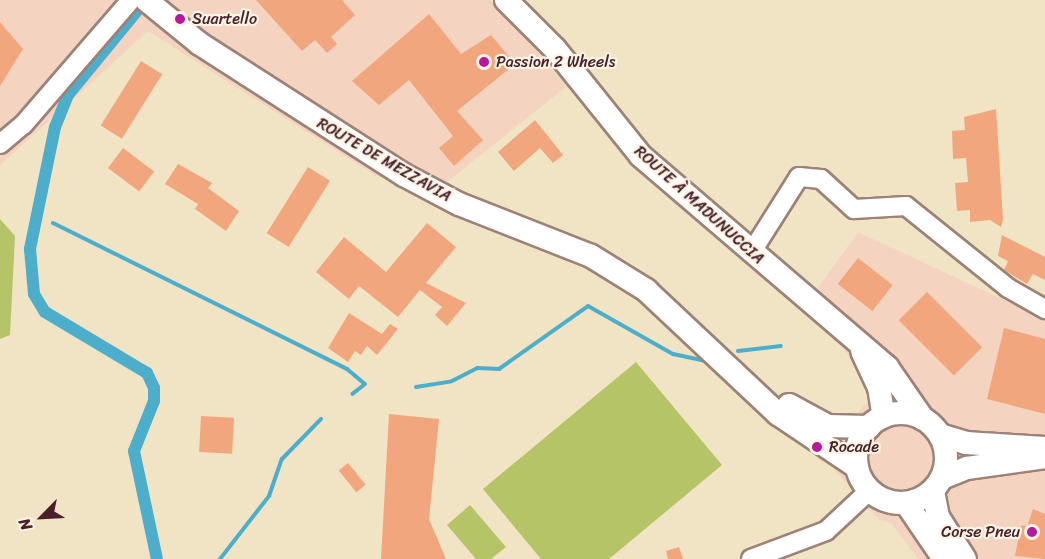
<!DOCTYPE html>
<meta charset="utf-8">
<style>
body{margin:0}
#map{position:relative;width:1045px;height:559px;overflow:hidden;background:#f0e4c5;font-family:Sriracha,sans-serif}
div>[style]{position:absolute}
.built>*{inset:0;background:#f4d3c0}
.green>*{inset:0;background:#b4c467}
.stream>*{height:4px;margin:-2px;padding:0 2px;transform-origin:2px;border-radius:2px;background:#4daecc}
.canal>*{height:12px;margin:-6px;padding:0 6px;transform-origin:6px;border-radius:6px;background:#4daecc}
.building>*{inset:0;background:#f2a67e;transform-origin:0 0}
.roads{filter:drop-shadow(2px 0 #9d8278) drop-shadow(-2px 0 #9d8278) drop-shadow(0 2px #9d8278) drop-shadow(0 -2px #9d8278)}
.minor>*{height:18px;margin:-9px;padding:0 9px;transform-origin:9px;border-radius:9px;background:#fff}
.major>*{height:22px;margin:-11px;padding:0 11px;transform-origin:11px;border-radius:11px;background:#fff}
.major>.ring{margin:-11px;padding:0;box-sizing:content-box;background:none;border:22px solid #fff;border-radius:50%}
.dots>*{width:16px;height:16px;translate:-50% -50%;box-sizing:border-box;border:3px solid #fcf5e5;border-radius:50%}
span{translate:-50% -50%;white-space:nowrap;text-align:center;line-height:1.15;-webkit-text-stroke:4.5px #fcf5e5;paint-order:stroke}
.poi-label{font-size:16px;color:#4a1f2b}
.left{translate:0 -50%;text-align:left}
.right{translate:-100% -50%;text-align:right}
.street-label{font-size:16px;color:#4a1f2b}
.north{position:absolute;left:12px;top:487px;width:60px;height:60px;-webkit-text-stroke:4px #fcf5e5;paint-order:stroke;rotate:246deg;font-size:16px;font-weight:700;line-height:24px;text-align:center;color:#4a1f2b}
.north::after{content:'';display:block;margin:auto;width:21px;height:27px;background:#4a1f2b;clip-path:polygon(50% 0,100% 100%,50% 72%,0 100%)}
</style>
<div id="map">
<div class="built">
<i style="clip-path:polygon(0 0,491px 0,567px 86px,428px 197px,373px 174px,148px 31px,0 165px)"></i>
<i style="clip-path:polygon(858px 232px,1045px 319px,1045px 559px,918px 559px,892px 524px,878px 519px,834px 469px,855px 416px,870px 399px,867px 384px,843px 348px,802px 310px)"></i>
</div>
<div class="green">
<i style="clip-path:polygon(0 219px,15px 236px,10px 335px,0 339px)"></i>
<i style="clip-path:polygon(636px 362px,722px 465px,609px 559px,541px 559px,483px 489px)"></i>
<i style="clip-path:polygon(470px 505px,506px 547px,491px 559px,476px 559px,447px 525px)"></i>
</div>
<div class="stream">
<i style="left:53px;top:223px;width:328px;rotate:26.4deg"></i>
<i style="left:347px;top:369px;width:23px;rotate:40deg"></i>
<i style="left:365px;top:384px;width:16px;rotate:142deg"></i>
<i style="left:738px;top:351px;width:43px;rotate:-6.6deg"></i>
<i style="left:416px;top:387px;width:36px;rotate:-9deg"></i>
<i style="left:452px;top:381px;width:29px;rotate:-27deg"></i>
<i style="left:478px;top:368px;width:21px;rotate:3deg"></i>
<i style="left:499px;top:369px;width:109px;rotate:-35.3deg"></i>
<i style="left:588px;top:306px;width:98px;rotate:29.5deg"></i>
<i style="left:673px;top:354px;width:35px;rotate:12deg"></i>
<i style="left:220px;top:559px;width:80px;rotate:-52.1deg"></i>
<i style="left:269px;top:496px;width:39px;rotate:-71deg"></i>
<i style="left:282px;top:459px;width:56px;rotate:-45.7deg"></i>
</div>
<div class="canal">
<i style="left:137px;top:11px;width:109px;rotate:129.4deg"></i>
<i style="left:68px;top:95px;width:35px;rotate:112deg"></i>
<i style="left:55px;top:127px;width:125px;rotate:101.6deg"></i>
<i style="left:30px;top:249px;width:45px;rotate:84.9deg"></i>
<i style="left:34px;top:294px;width:21px;rotate:59deg"></i>
<i style="left:45px;top:312px;width:119px;rotate:30.9deg"></i>
<i style="left:147px;top:373px;width:17px;rotate:65deg"></i>
<i style="left:154px;top:388px;width:13px;rotate:90deg"></i>
<i style="left:154px;top:401px;width:54px;rotate:111.8deg"></i>
<i style="left:134px;top:451px;width:110px;rotate:78deg"></i>
</div>
<div class="building">
<i style="clip-path:polygon(256px 0,342px 0,355px 15px,331px 37px,337px 44px,327px 53px,315px 40px,302px 51px)"></i>
<i style="clip-path:polygon(429px 14px,461px 54px,491px 35px,515px 64px,457px 111px,483px 140px,454px 166px,439px 148px,453px 136px,409px 80px,379px 105px,352px 81px)"></i>
<i style="clip-path:polygon(0 22px,23px 49px,0 86px)"></i>
<i style="left:141px;top:61px;width:25px;height:76px;rotate:32deg"></i>
<i style="clip-path:polygon(996px 109px,1003px 220px,1001px 227px,990px 220px,970px 222px,970px 210px,957px 211px,955px 183px,968px 182px,966px 158px,953px 159px,952px 131px,965px 130px,964px 117px)"></i>
<i style="clip-path:polygon(535px 120px,563px 155px,553px 163px,540px 148px,514px 171px,498px 152px)"></i>
<i style="left:123px;top:148px;width:39px;height:25px;rotate:37deg"></i>
<i style="clip-path:polygon(178px 164px,212px 183px,208px 188px,239px 211px,226px 231px,195px 209px,198px 204px,165px 184px)"></i>
<i style="left:308px;top:167px;width:26px;height:78px;rotate:32deg"></i>
<i style="clip-path:polygon(427px 223px,456px 247px,426px 283px,466px 303px,447px 326px,435px 315px,442px 307px,420px 290px,398px 317px,359px 286px,349px 299px,316px 272px,344px 237px,386px 272px)"></i>
<i style="clip-path:polygon(1002px 235px,1045px 257px,1045px 280px,1033px 274px,1027px 284px,1004px 270px,1008px 261px,998px 256px)"></i>
<i style="left:858px;top:258px;width:44px;height:33px;rotate:38deg"></i>
<i style="left:927px;top:292px;width:78px;height:40px;rotate:45deg"></i>
<i style="clip-path:polygon(349px 313px,382px 334px,390px 324px,398px 329px,377px 355px,367px 346px,361px 355px,355px 351px,348px 362px,328px 348px)"></i>
<i style="clip-path:polygon(1004px 328px,1045px 339px,1045px 414px,987px 399px)"></i>
<i style="clip-path:polygon(389px 414px,439px 419px,429px 519px,446px 559px,381px 559px)"></i>
<i style="left:201px;top:416px;width:33px;height:36px;rotate:3deg"></i>
<i style="left:348px;top:463px;width:28px;height:12px;rotate:51deg"></i>
<i style="clip-path:polygon(1033px 509px,1045px 514px,1045px 559px,1015px 556px,1021px 525px,1027px 527px)"></i>
<i style="clip-path:polygon(679px 547px,683px 559px,668px 559px,666px 551px)"></i>
</div>
<div class="roads">
<div class="minor">
<i style="left:0;top:144px;width:30px;rotate:-40deg"></i>
<i style="left:23px;top:125px;width:165px;rotate:-49.2deg"></i>
<i style="left:751px;top:253px;width:90px;rotate:-57.7deg"></i>
<i style="left:799px;top:177px;width:22px;rotate:5deg"></i>
<i style="left:821px;top:179px;width:45px;rotate:42.3deg"></i>
<i style="left:854px;top:209px;width:52px;rotate:-3.3deg"></i>
<i style="left:906px;top:206px;width:131px;rotate:38.8deg"></i>
<i style="left:1008px;top:288px;width:43px;rotate:29.6deg"></i>
<i style="left:751px;top:559px;width:80px;rotate:-20.5deg"></i>
<i style="left:826px;top:531px;width:60px;rotate:-43deg"></i>
</div>
<div class="major">
<i style="left:146px;top:0;width:70px;rotate:39.2deg"></i>
<i style="left:200px;top:44px;width:242px;rotate:32.7deg"></i>
<i style="left:404px;top:175px;width:62px;rotate:27.8deg"></i>
<i style="left:459px;top:204px;width:142px;rotate:21.5deg"></i>
<i style="left:591px;top:256px;width:65px;rotate:31.7deg"></i>
<i style="left:646px;top:290px;width:181px;rotate:43.2deg"></i>
<i style="left:778px;top:414px;width:95px;rotate:33.9deg"></i>
<i style="left:506px;top:0;width:69px;rotate:45deg"></i>
<i style="left:555px;top:49px;width:137px;rotate:51.2deg"></i>
<i style="left:641px;top:156px;width:324px;rotate:40.6deg"></i>
<i style="left:887px;top:367px;width:63px;rotate:55.3deg"></i>
<i style="left:862px;top:351px;width:40px;rotate:65deg"></i>
<i style="left:879px;top:387px;width:30px;rotate:81deg"></i>
<i style="left:789px;top:405px;width:44px;rotate:28.3deg"></i>
<i style="left:828px;top:426px;width:41px;rotate:1.4deg"></i>
<i class="ring" style="left:856px;top:413px;width:68px;height:68px"></i>
<i style="left:940px;top:435px;width:27px;rotate:17deg"></i>
<i style="left:966px;top:443px;width:79px;rotate:3.6deg"></i>
<i style="left:942px;top:478px;width:27px;rotate:-22deg"></i>
<i style="left:967px;top:468px;width:79px;rotate:-8deg"></i>
<i style="left:933px;top:491px;width:26px;rotate:79deg"></i>
<i style="left:938px;top:517px;width:50px;rotate:57.3deg"></i>
<i style="left:906px;top:503px;width:68px;rotate:55.8deg"></i>
</div>
</div>
<div class="dots">
<i style="left:180px;top:19px;background:#b5179e"></i>
<i style="left:484px;top:62px;background:#b5179e"></i>
<i style="left:817px;top:447px;background:#b5179e"></i>
<i style="left:1032px;top:532px;background:#b5179e"></i>
</div>
<div class="poi-label">
<span class="left" style="left:192px;top:19px">Suartello</span>
<span class="left" style="left:496px;top:62px">Passion 2 Wheels</span>
<span class="left" style="left:829px;top:447px">Rocade</span>
<span class="right" style="left:1020px;top:532px">Corse Pneu</span>
</div>
<div class="street-label">
<span style="left:384px;top:160px;rotate:30deg">ROUTE DE MEZZAVIA</span>
<span style="left:699px;top:205px;rotate:42deg">ROUTE À MADUNUCCIA</span>
</div>
<div class="north">N</div>
</div>
